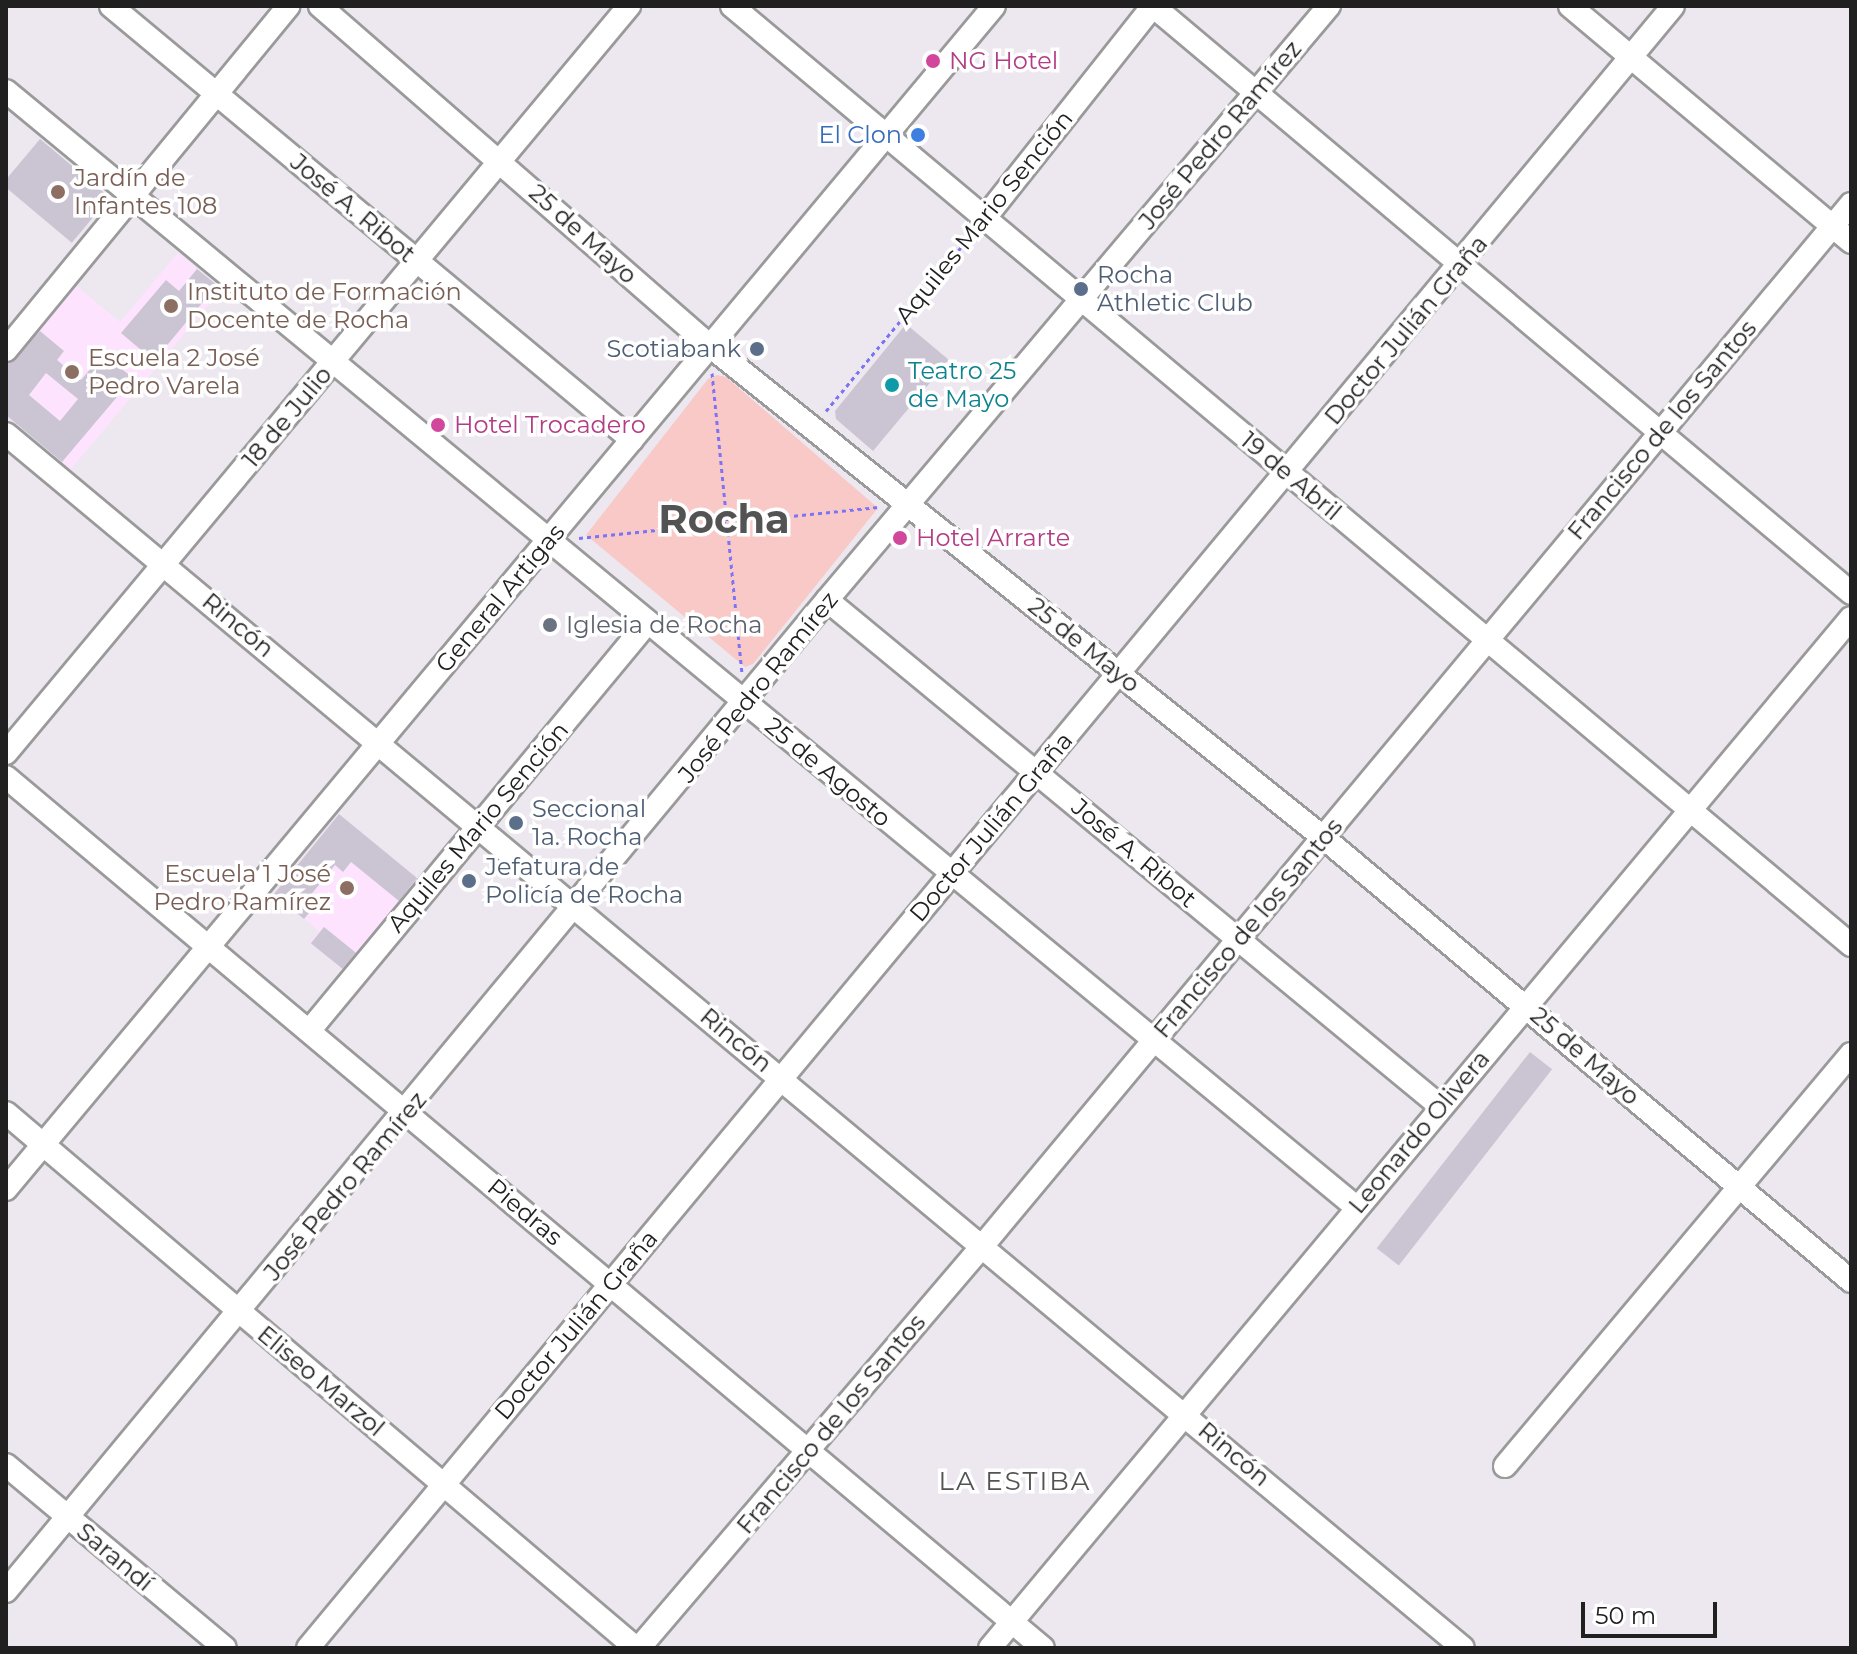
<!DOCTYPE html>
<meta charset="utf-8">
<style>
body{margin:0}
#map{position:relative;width:1857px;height:1654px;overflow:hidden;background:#ede7f0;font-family:Montserrat,sans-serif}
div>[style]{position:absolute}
.education>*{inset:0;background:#fde3fe}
.park>*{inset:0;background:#f8c9c7}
.building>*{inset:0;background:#cbc5d3;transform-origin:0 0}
.path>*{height:3px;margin-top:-1.5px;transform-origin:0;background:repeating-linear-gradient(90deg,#7b74f5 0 4px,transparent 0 8px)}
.roads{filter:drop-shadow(2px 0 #9a9a9a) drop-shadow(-2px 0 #9a9a9a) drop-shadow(0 2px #9a9a9a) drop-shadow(0 -2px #9a9a9a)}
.minor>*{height:22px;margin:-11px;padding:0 11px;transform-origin:11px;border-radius:11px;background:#fff}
.dots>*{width:22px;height:22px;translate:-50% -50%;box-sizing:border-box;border:4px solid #fff;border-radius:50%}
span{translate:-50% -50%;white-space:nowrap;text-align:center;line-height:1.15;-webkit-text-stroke:7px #fff;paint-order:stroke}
.hotel-label{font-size:24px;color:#b23c85}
.left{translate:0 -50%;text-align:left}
.shop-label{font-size:24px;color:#366cbe}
.right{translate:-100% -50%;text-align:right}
.street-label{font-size:24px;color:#202020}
.education-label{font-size:24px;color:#785e54}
.service-label{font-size:24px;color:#4e5e75}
.culture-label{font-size:24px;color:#0d838f}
.worship-label{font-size:24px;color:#5b616d}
.neighbourhood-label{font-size:26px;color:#535353;letter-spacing:2px}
.town-label{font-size:40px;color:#535353;font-weight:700}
.frame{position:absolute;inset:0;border:8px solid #202020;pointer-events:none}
.scale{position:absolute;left:1581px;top:1602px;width:136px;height:36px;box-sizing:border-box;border:4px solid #202020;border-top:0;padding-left:10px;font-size:24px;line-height:28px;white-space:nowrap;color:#202020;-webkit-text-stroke:6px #fff;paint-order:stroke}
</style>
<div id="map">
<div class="education">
<i style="clip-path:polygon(178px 253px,222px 289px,71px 469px,6px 415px,6px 365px,74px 284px,120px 322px)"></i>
<i style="clip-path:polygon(339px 814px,421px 881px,346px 973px,310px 943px,319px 931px,274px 894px)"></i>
</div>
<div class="park">
<i style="clip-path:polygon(717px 375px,726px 377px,878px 508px,753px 664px,745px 667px,586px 535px,708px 379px)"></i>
</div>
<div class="building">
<i style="left:40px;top:139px;width:91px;height:59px;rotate:40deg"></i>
<i style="clip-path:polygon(197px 269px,217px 285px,154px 361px,121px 333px,166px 280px,179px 291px)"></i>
<i style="clip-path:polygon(906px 324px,949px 360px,873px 451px,836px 419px,835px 411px)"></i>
<i style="clip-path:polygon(evenodd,40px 331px,64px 351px,57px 360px,81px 380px,103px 354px,133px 378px,62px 462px,6px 415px,6px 365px,40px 331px,46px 373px,78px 399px,60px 421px,29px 395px,46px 373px)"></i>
<i style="clip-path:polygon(339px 814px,417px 878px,399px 901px,351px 862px,343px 872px,335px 865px,305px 902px,313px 908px,304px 919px,274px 894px)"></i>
<i style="left:324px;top:927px;width:41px;height:21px;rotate:39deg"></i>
<i style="left:1530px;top:1052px;width:28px;height:249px;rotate:38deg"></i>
</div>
<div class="path">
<i style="left:712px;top:373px;width:301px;rotate:84.3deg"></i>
<i style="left:826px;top:411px;width:228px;rotate:-50.5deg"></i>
<i style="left:579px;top:538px;width:301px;rotate:-5.9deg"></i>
</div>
<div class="roads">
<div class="minor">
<i style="left:111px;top:6px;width:678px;rotate:39.79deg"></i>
<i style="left:320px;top:6px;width:517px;rotate:41.08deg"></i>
<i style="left:710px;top:346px;width:787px;rotate:38.71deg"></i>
<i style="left:1324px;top:838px;width:688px;rotate:40.05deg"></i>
<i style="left:732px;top:6px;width:1461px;rotate:40deg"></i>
<i style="left:1153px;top:6px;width:912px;rotate:40.06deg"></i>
<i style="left:1570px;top:6px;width:367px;rotate:40deg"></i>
<i style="left:6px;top:91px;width:1752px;rotate:39.58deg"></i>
<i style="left:984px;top:219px;width:272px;rotate:-51.6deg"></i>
<i style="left:6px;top:350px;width:445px;rotate:-50.6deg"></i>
<i style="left:6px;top:434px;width:1896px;rotate:39.8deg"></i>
<i style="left:827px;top:600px;width:795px;rotate:39.54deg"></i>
<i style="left:6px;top:753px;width:973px;rotate:-50.17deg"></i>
<i style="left:6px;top:777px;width:1354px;rotate:40.03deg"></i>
<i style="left:309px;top:1031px;width:530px;rotate:-50.36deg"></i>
<i style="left:6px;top:1113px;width:827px;rotate:40.34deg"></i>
<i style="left:6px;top:1189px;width:1541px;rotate:-50.13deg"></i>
<i style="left:6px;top:1465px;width:285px;rotate:39.9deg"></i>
<i style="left:1505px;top:1466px;width:538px;rotate:-49.98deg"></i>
<i style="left:6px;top:1591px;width:1287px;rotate:-50.36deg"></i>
<i style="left:827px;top:600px;width:778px;rotate:-49.8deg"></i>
<i style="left:308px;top:1648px;width:2135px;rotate:-50.26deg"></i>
<i style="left:639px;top:1648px;width:531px;rotate:-49.5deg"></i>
<i style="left:984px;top:1244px;width:1354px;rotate:-50.18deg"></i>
<i style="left:990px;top:1648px;width:1342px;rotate:-50.11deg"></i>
</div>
</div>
<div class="dots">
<i style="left:933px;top:61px;background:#d1479c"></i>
<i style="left:918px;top:135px;background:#3f7fe0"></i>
<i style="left:58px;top:192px;background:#8d6e63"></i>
<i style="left:1081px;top:289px;background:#5c6f8a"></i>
<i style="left:171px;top:306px;background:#8d6e63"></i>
<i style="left:757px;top:349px;background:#5c6f8a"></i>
<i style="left:72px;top:372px;background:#8d6e63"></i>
<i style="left:892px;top:385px;background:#0f9aa8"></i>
<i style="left:438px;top:425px;background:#d1479c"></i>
<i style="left:900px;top:538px;background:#d1479c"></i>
<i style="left:550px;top:625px;background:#6b7280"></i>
<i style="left:516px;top:823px;background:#5c6f8a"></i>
<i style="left:469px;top:881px;background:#5c6f8a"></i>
<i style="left:347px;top:888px;background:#8d6e63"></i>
</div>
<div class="hotel-label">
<span class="left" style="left:949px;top:61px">NG Hotel</span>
<span class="left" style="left:454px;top:425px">Hotel Trocadero</span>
<span class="left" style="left:916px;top:538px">Hotel Arrarte</span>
</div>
<div class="shop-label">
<span class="right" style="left:902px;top:135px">El Clon</span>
</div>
<div class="street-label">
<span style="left:1220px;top:135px;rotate:-50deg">José Pedro Ramírez</span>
<span style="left:353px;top:208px;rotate:40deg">José A. Ribot</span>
<span style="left:984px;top:217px;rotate:-51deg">Aquiles Mario Sención</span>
<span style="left:583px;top:234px;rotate:42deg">25 de Mayo</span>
<span style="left:1406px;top:330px;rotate:-50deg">Doctor Julián Graña</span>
<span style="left:287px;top:417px;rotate:-50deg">18 de Julio</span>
<span style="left:1662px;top:430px;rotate:-50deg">Francisco de los Santos</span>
<span style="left:1291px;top:476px;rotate:40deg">19 de Abril</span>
<span style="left:500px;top:598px;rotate:-50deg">General Artigas</span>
<span style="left:238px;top:625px;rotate:40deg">Rincón</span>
<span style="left:1084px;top:645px;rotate:39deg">25 de Mayo</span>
<span style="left:758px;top:687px;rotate:-51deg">José Pedro Ramírez</span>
<span style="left:828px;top:772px;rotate:40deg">25 de Agosto</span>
<span style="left:478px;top:827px;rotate:-50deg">Aquiles Mario Sención</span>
<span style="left:991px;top:827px;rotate:-50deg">Doctor Julián Graña</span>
<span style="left:1134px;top:853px;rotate:40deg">José A. Ribot</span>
<span style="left:1248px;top:928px;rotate:-50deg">Francisco de los Santos</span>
<span style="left:736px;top:1040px;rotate:40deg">Rincón</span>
<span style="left:1585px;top:1056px;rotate:41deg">25 de Mayo</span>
<span style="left:1419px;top:1132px;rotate:-50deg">Leonardo Olivera</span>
<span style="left:345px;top:1186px;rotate:-50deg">José Pedro Ramírez</span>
<span style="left:525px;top:1212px;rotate:40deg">Piedras</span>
<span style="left:576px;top:1325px;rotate:-50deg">Doctor Julián Graña</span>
<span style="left:321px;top:1381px;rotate:40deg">Eliseo Marzol</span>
<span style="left:831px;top:1424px;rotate:-50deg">Francisco de los Santos</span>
<span style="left:1234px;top:1454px;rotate:40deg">Rincón</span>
<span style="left:115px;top:1557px;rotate:40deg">Sarandí</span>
</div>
<div class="education-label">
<span class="left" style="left:74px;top:192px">Jardín de<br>Infantes 108</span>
<span class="left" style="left:187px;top:306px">Instituto de Formación<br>Docente de Rocha</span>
<span class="left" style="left:88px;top:372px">Escuela 2 José<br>Pedro Varela</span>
<span class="right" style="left:331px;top:888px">Escuela 1 José<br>Pedro Ramírez</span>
</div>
<div class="service-label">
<span class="left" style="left:1097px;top:289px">Rocha<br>Athletic Club</span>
<span class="right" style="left:741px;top:349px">Scotiabank</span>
<span class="left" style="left:532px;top:823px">Seccional<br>1a. Rocha</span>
<span class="left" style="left:485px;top:881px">Jefatura de<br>Policía de Rocha</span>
</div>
<div class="culture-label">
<span class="left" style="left:908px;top:385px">Teatro 25<br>de Mayo</span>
</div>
<div class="worship-label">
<span class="left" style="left:566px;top:625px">Iglesia de Rocha</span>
</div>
<div class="neighbourhood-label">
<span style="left:1015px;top:1482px">LA ESTIBA</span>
</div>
<div class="town-label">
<span style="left:724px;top:519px">Rocha</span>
</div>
<div class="frame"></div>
<div class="scale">50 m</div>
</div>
